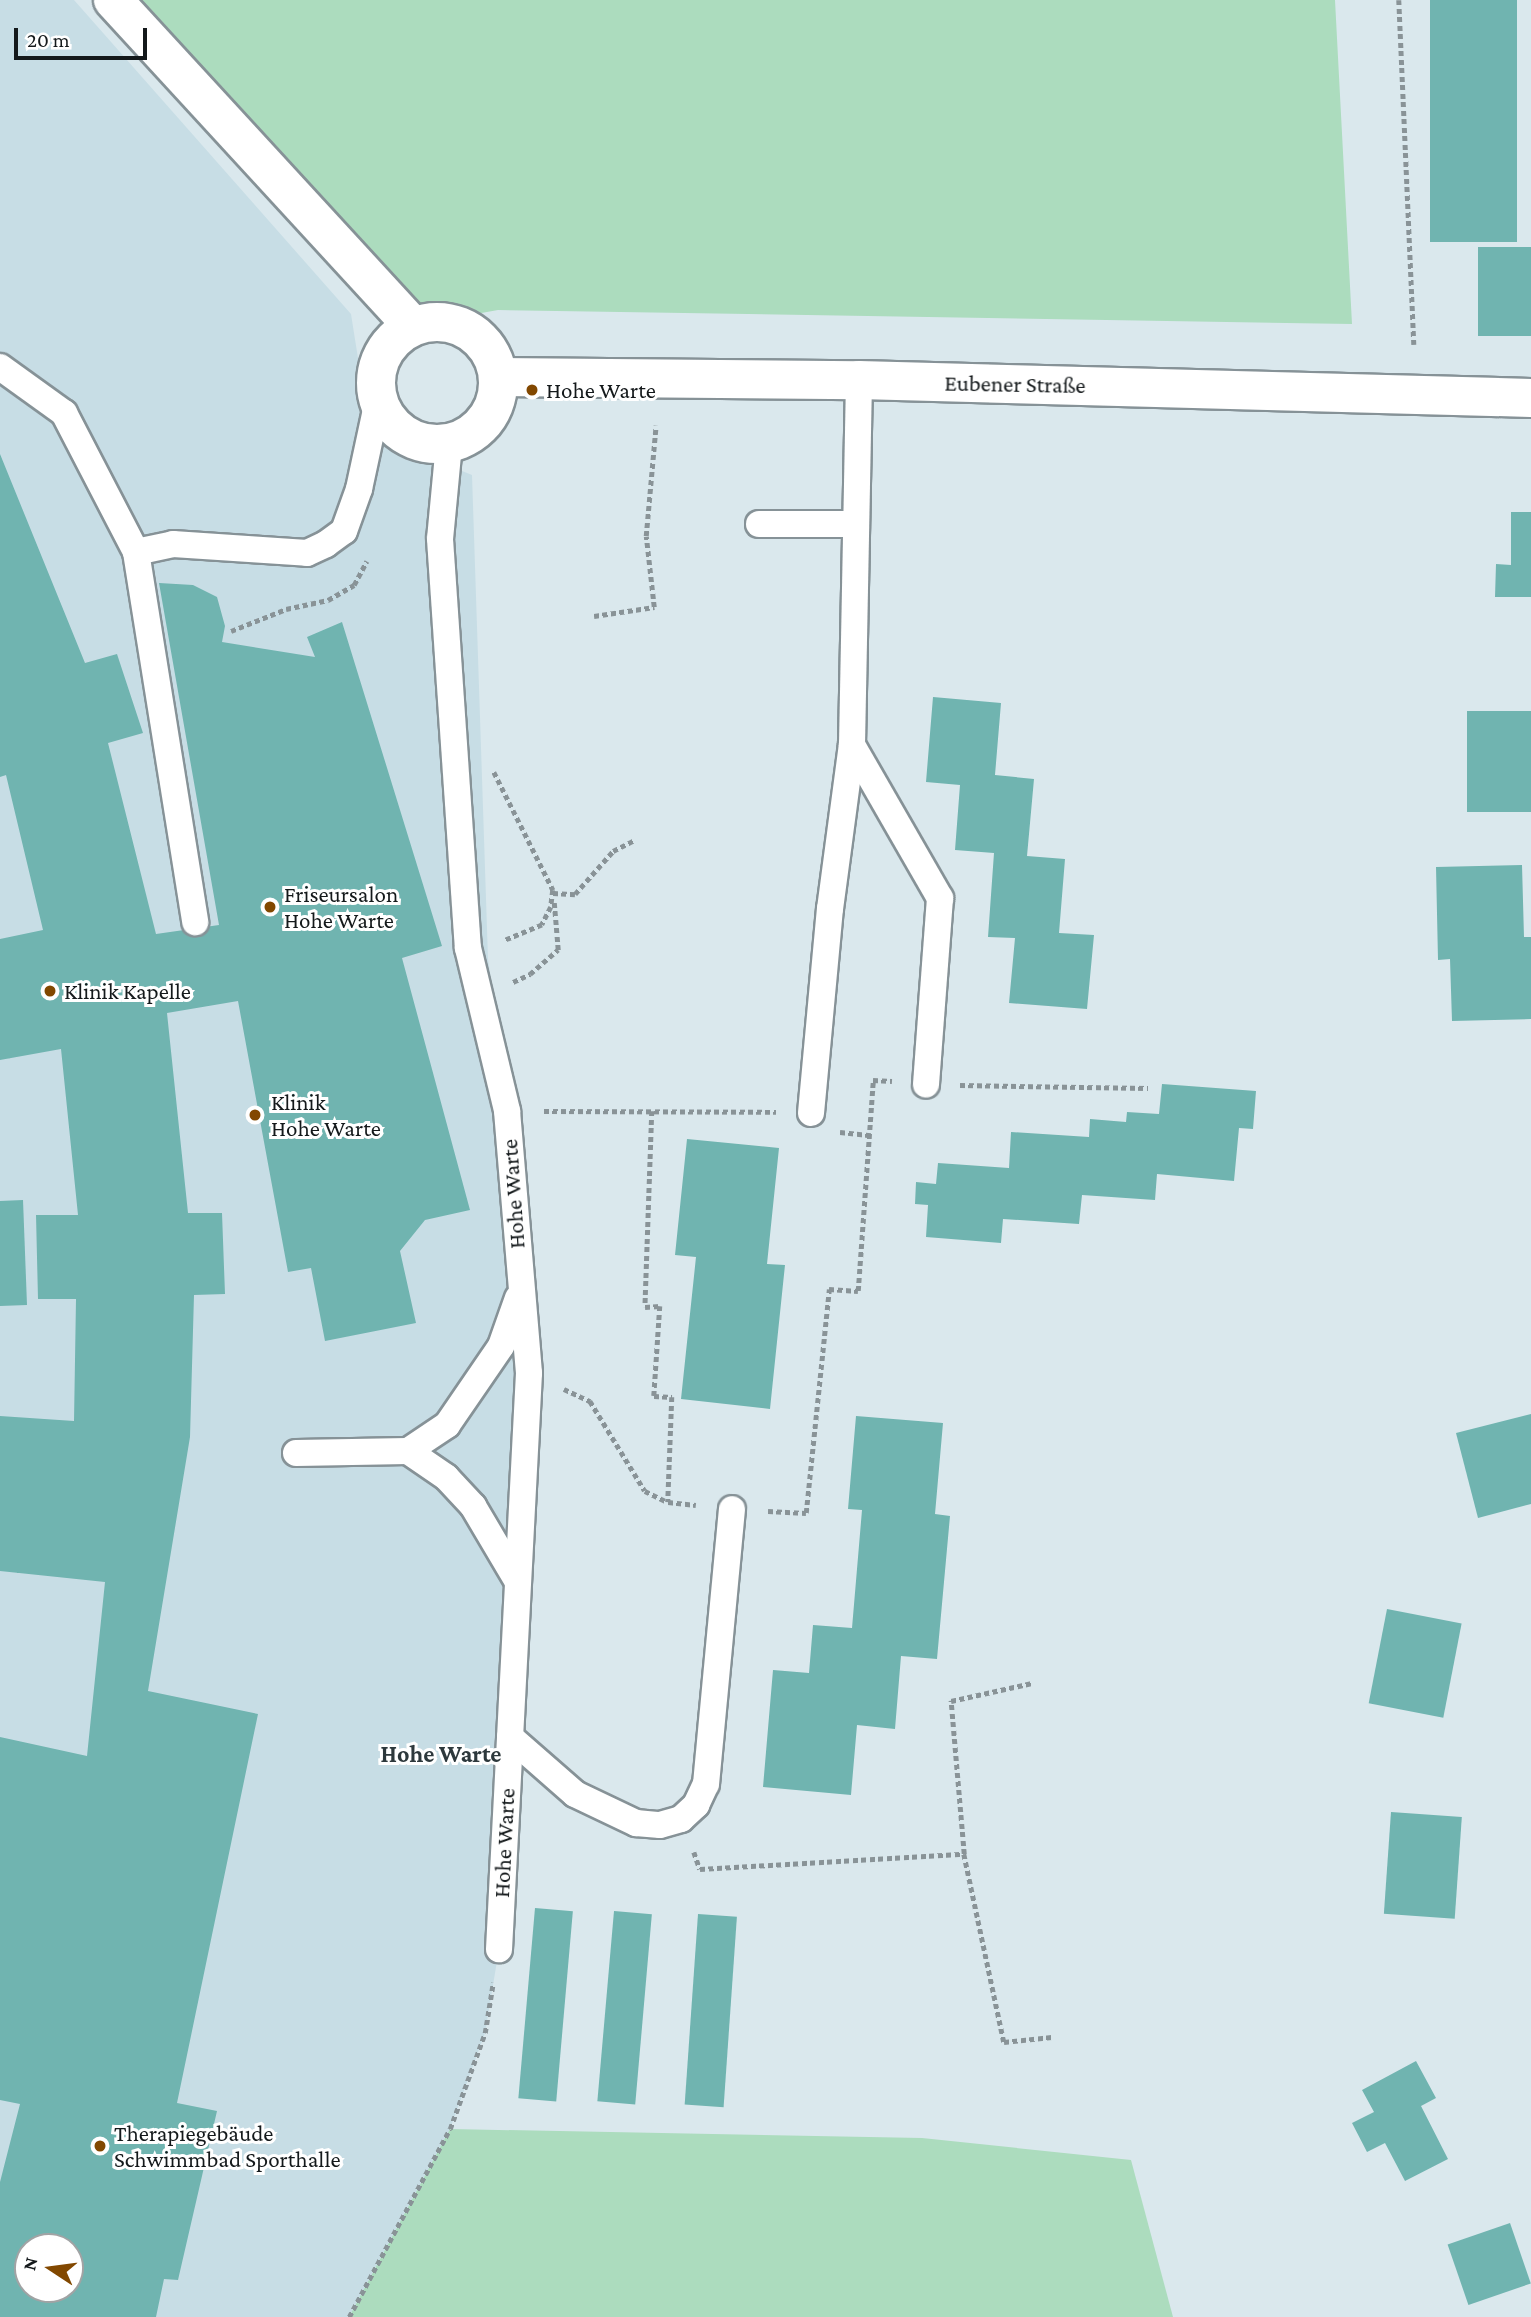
<!DOCTYPE html>
<meta charset="utf-8">
<style>
body{margin:0}
#map{position:relative;width:1531px;height:2317px;overflow:hidden;background:#dae8ed;font-family:"Crimson Pro",serif}
div>[style]{position:absolute}
.built>*{inset:0;background:#c7dde5}
.green>*{inset:0;background:#acdcbe}
.building>*{inset:0;background:#70b4b0;transform-origin:0 0}
.path>*{height:4.5px;margin-top:-2.25px;transform-origin:0;background:repeating-linear-gradient(90deg,#899397 0 5px,transparent 0 8.5px)}
.roads{filter:drop-shadow(2px 0 #869297) drop-shadow(-2px 0 #869297) drop-shadow(0 2px #869297) drop-shadow(0 -2px #869297)}
.service>*{height:26px;margin:-13px;padding:0 13px;transform-origin:13px;border-radius:13px;background:#fff}
.tertiary>*{height:38px;margin:-19px;padding:0 19px;transform-origin:19px;border-radius:19px;background:#fff}
.tertiary>.ring{margin:-19px;padding:0;box-sizing:content-box;background:none;border:38px solid #fff;border-radius:50%}
.dots>*{width:19px;height:19px;translate:-50% -50%;box-sizing:border-box;border:4px solid #fff;border-radius:50%}
span{translate:-50% -50%;white-space:nowrap;text-align:center;line-height:1.15;-webkit-text-stroke:6px #fff;paint-order:stroke}
.street-label{font-size:23px;color:#14191b}
.poi-label{font-size:23px;color:#14191b}
.left{translate:0 -50%;text-align:left}
.neighbourhood-label{font-size:24px;color:#2d383c;font-weight:700}
.north{position:absolute;left:14px;top:2233px;width:70px;height:70px;box-sizing:border-box;background:#fff;border:2px solid #a1a3a4;border-radius:50%;rotate:283deg;font-size:19px;font-weight:700;line-height:28px;text-align:center;color:#14191b}
.north::after{content:'';display:block;margin:auto;width:24px;height:32px;background:#824800;clip-path:polygon(50% 0,100% 100%,50% 72%,0 100%)}
.scale{position:absolute;left:14px;top:28px;width:133px;height:32px;box-sizing:border-box;border:4px solid #14191b;border-top:0;padding-left:9px;font-size:21px;line-height:24px;white-space:nowrap;color:#14191b;-webkit-text-stroke:5px #fff;paint-order:stroke}
</style>
<div id="map">
<div class="built">
<i style="clip-path:polygon(evenodd,0 0,74px 0,351px 314px,370px 434px,472px 475px,488px 959px,533px 1270px,499px 1949px,485px 2033px,450px 2129px,349px 2317px,0 2317px,0 0,28px 2247px,70px 2247px,70px 2289px,28px 2289px,28px 2247px)"></i>
</div>
<div class="green">
<i style="clip-path:polygon(116px 0,1335px 0,1352px 324px,498px 310px,426px 323px)"></i>
<i style="clip-path:polygon(450px 2129px,922px 2138px,1131px 2160px,1173px 2317px,349px 2317px)"></i>
</div>
<div class="building">
<i style="left:1430px;top:0;width:87px;height:242px"></i>
<i style="left:1531px;top:247px;width:89px;height:53px;rotate:90deg"></i>
<i style="clip-path:polygon(evenodd,0 454px,85px 663px,117px 654px,143px 733px,108px 743px,156px 934px,219px 925px,159px 583px,193px 585px,217px 597px,225px 626px,222px 642px,315px 657px,307px 637px,342px 622px,442px 946px,402px 958px,470px 1210px,425px 1220px,400px 1251px,416px 1323px,325px 1341px,311px 1268px,288px 1272px,238px 1001px,167px 1013px,188px 1213px,222px 1213px,225px 1294px,194px 1295px,190px 1437px,148px 1691px,258px 1714px,177px 2103px,217px 2111px,178px 2280px,164px 2279px,156px 2317px,0 2317px,0 2182px,20px 2104px,0 2100px,0 1737px,87px 1756px,105px 1582px,0 1571px,0 1416px,74px 1421px,76px 1299px,38px 1299px,36px 1215px,78px 1215px,61px 1049px,0 1060px,0 939px,43px 930px,6px 775px,0 777px,0 454px,28px 2247px,70px 2247px,70px 2289px,28px 2289px,28px 2247px)"></i>
<i style="clip-path:polygon(1511px 512px,1531px 512px,1531px 597px,1495px 597px,1496px 564px,1511px 565px)"></i>
<i style="clip-path:polygon(933px 697px,1001px 703px,995px 775px,1034px 779px,1027px 856px,1065px 859px,1059px 933px,1094px 935px,1087px 1009px,1009px 1003px,1015px 938px,988px 937px,994px 853px,955px 850px,960px 785px,926px 782px)"></i>
<i style="left:1531px;top:711px;width:101px;height:64px;rotate:90deg"></i>
<i style="clip-path:polygon(1522px 865px,1524px 937px,1531px 937px,1531px 1019px,1452px 1021px,1450px 959px,1438px 960px,1436px 867px)"></i>
<i style="clip-path:polygon(1162px 1084px,1256px 1091px,1253px 1129px,1239px 1128px,1234px 1181px,1157px 1174px,1155px 1200px,1082px 1195px,1079px 1224px,1003px 1219px,1001px 1243px,926px 1237px,928px 1205px,915px 1204px,916px 1182px,936px 1184px,938px 1163px,1009px 1168px,1011px 1132px,1089px 1137px,1090px 1119px,1126px 1122px,1127px 1112px,1159px 1114px)"></i>
<i style="clip-path:polygon(687px 1139px,779px 1148px,767px 1264px,785px 1265px,770px 1409px,681px 1399px,696px 1257px,675px 1255px)"></i>
<i style="clip-path:polygon(23px 1200px,27px 1305px,0 1306px,0 1201px)"></i>
<i style="clip-path:polygon(1531px 1414px,1531px 1504px,1478px 1518px,1456px 1433px)"></i>
<i style="clip-path:polygon(856px 1416px,943px 1423px,935px 1514px,950px 1516px,937px 1659px,901px 1656px,895px 1729px,857px 1725px,851px 1795px,763px 1787px,773px 1670px,809px 1673px,813px 1625px,852px 1628px,862px 1510px,848px 1509px)"></i>
<i style="left:1387px;top:1609px;width:76px;height:96px;rotate:11deg"></i>
<i style="left:1391px;top:1812px;width:71px;height:102px;rotate:4deg"></i>
<i style="left:535px;top:1908px;width:38px;height:191px;rotate:5deg"></i>
<i style="left:614px;top:1911px;width:38px;height:191px;rotate:5deg"></i>
<i style="left:698px;top:1914px;width:39px;height:191px;rotate:4deg"></i>
<i style="clip-path:polygon(1416px 2061px,1436px 2098px,1421px 2106px,1448px 2159px,1405px 2181px,1385px 2143px,1367px 2152px,1352px 2123px,1374px 2112px,1362px 2090px)"></i>
<i style="left:1510px;top:2223px;width:64px;height:66px;rotate:71deg"></i>
</div>
<div class="path">
<i style="left:1399px;top:0;width:345px;rotate:87.5deg"></i>
<i style="left:594px;top:616px;width:61px;rotate:-8.5deg"></i>
<i style="left:654px;top:607px;width:71px;rotate:-96.4deg"></i>
<i style="left:646px;top:536px;width:111px;rotate:-84.9deg"></i>
<i style="left:231px;top:631px;width:59px;rotate:-21.8deg"></i>
<i style="left:286px;top:609px;width:43px;rotate:-12.1deg"></i>
<i style="left:328px;top:600px;width:30px;rotate:-30deg"></i>
<i style="left:354px;top:585px;width:27px;rotate:-62deg"></i>
<i style="left:494px;top:772px;width:132px;rotate:63.4deg"></i>
<i style="left:553px;top:890px;width:17px;rotate:97deg"></i>
<i style="left:551px;top:907px;width:20px;rotate:117deg"></i>
<i style="left:542px;top:925px;width:42px;rotate:157.7deg"></i>
<i style="left:553px;top:893px;width:22px;rotate:3deg"></i>
<i style="left:575px;top:894px;width:57px;rotate:-48.5deg"></i>
<i style="left:613px;top:851px;width:25px;rotate:-27deg"></i>
<i style="left:513px;top:982px;width:19px;rotate:-25deg"></i>
<i style="left:530px;top:974px;width:37px;rotate:-41deg"></i>
<i style="left:558px;top:950px;width:48px;rotate:-94.8deg"></i>
<i style="left:960px;top:1085px;width:188px;rotate:0.9deg"></i>
<i style="left:544px;top:1111px;width:232px;rotate:0.2deg"></i>
<i style="left:652px;top:1111px;width:196px;rotate:92deg"></i>
<i style="left:645px;top:1307px;width:15px;rotate:-4deg"></i>
<i style="left:660px;top:1306px;width:90px;rotate:93.8deg"></i>
<i style="left:654px;top:1396px;width:18px;rotate:3deg"></i>
<i style="left:672px;top:1397px;width:105px;rotate:92.2deg"></i>
<i style="left:840px;top:1132px;width:31px;rotate:6deg"></i>
<i style="left:564px;top:1389px;width:29px;rotate:25deg"></i>
<i style="left:590px;top:1401px;width:105px;rotate:58.6deg"></i>
<i style="left:645px;top:1491px;width:25px;rotate:26deg"></i>
<i style="left:668px;top:1502px;width:28px;rotate:6deg"></i>
<i style="left:768px;top:1511px;width:38px;rotate:3deg"></i>
<i style="left:806px;top:1513px;width:225px;rotate:-84.1deg"></i>
<i style="left:829px;top:1289px;width:29px;rotate:4deg"></i>
<i style="left:858px;top:1291px;width:212px;rotate:-85.9deg"></i>
<i style="left:873px;top:1080px;width:19px;rotate:3deg"></i>
<i style="left:694px;top:1852px;width:18px;rotate:71deg"></i>
<i style="left:700px;top:1869px;width:264px;rotate:-3.3deg"></i>
<i style="left:964px;top:1854px;width:154px;rotate:-94.9deg"></i>
<i style="left:951px;top:1701px;width:83px;rotate:-12.5deg"></i>
<i style="left:964px;top:1854px;width:192px;rotate:78deg"></i>
<i style="left:1004px;top:2042px;width:48px;rotate:-5.9deg"></i>
<i style="left:349px;top:2317px;width:213px;rotate:-61.8deg"></i>
<i style="left:450px;top:2129px;width:102px;rotate:-70deg"></i>
<i style="left:485px;top:2033px;width:51px;rotate:-80.9deg"></i>
</div>
<div class="roads">
<div class="service">
<i style="left:0;top:367px;width:79px;rotate:35.7deg"></i>
<i style="left:64px;top:413px;width:157px;rotate:62.6deg"></i>
<i style="left:136px;top:552px;width:38px;rotate:-12deg"></i>
<i style="left:173px;top:544px;width:134px;rotate:3.8deg"></i>
<i style="left:307px;top:553px;width:21px;rotate:-25deg"></i>
<i style="left:326px;top:544px;width:22px;rotate:-36deg"></i>
<i style="left:344px;top:531px;width:45px;rotate:-70.3deg"></i>
<i style="left:359px;top:489px;width:91px;rotate:-77.9deg"></i>
<i style="left:859px;top:380px;width:365px;rotate:91.1deg"></i>
<i style="left:852px;top:745px;width:177px;rotate:60.1deg"></i>
<i style="left:940px;top:898px;width:187px;rotate:94.3deg"></i>
<i style="left:449px;top:444px;width:95px;rotate:95.4deg"></i>
<i style="left:440px;top:539px;width:410px;rotate:86.1deg"></i>
<i style="left:468px;top:948px;width:168px;rotate:76.5deg"></i>
<i style="left:507px;top:1111px;width:263px;rotate:85.2deg"></i>
<i style="left:529px;top:1373px;width:577px;rotate:92.98deg"></i>
<i style="left:759px;top:524px;width:97px"></i>
<i style="left:136px;top:552px;width:375px;rotate:80.9deg"></i>
<i style="left:811px;top:1113px;width:205px;rotate:-84.7deg"></i>
<i style="left:830px;top:909px;width:165px;rotate:-82.4deg"></i>
<i style="left:408px;top:1451px;width:46px;rotate:34.4deg"></i>
<i style="left:446px;top:1477px;width:40px;rotate:47deg"></i>
<i style="left:473px;top:1506px;width:88px;rotate:59.4deg"></i>
<i style="left:296px;top:1453px;width:112px;rotate:-1deg"></i>
<i style="left:408px;top:1451px;width:47px;rotate:-33.7deg"></i>
<i style="left:447px;top:1425px;width:96px;rotate:-55.6deg"></i>
<i style="left:501px;top:1346px;width:51px;rotate:-70.5deg"></i>
<i style="left:510px;top:1737px;width:86px;rotate:41.2deg"></i>
<i style="left:575px;top:1794px;width:68px;rotate:25.4deg"></i>
<i style="left:636px;top:1823px;width:24px;rotate:5deg"></i>
<i style="left:660px;top:1825px;width:22px;rotate:-16deg"></i>
<i style="left:681px;top:1819px;width:21px;rotate:-43deg"></i>
<i style="left:696px;top:1805px;width:23px;rotate:-65deg"></i>
<i style="left:706px;top:1784px;width:276px;rotate:-84.6deg"></i>
</div>
<div class="tertiary">
<i style="left:113px;top:0;width:443px;rotate:47.4deg"></i>
<i class="ring" style="left:376px;top:322px;width:84px;height:84px"></i>
<i style="left:498px;top:377px;width:361px;rotate:0.5deg"></i>
<i style="left:859px;top:380px;width:672px;rotate:1.53deg"></i>
</div>
</div>
<div class="dots">
<i style="left:532px;top:390px;background:#824800"></i>
<i style="left:270px;top:907px;background:#824800"></i>
<i style="left:50px;top:991px;background:#824800"></i>
<i style="left:255px;top:1115px;background:#824800"></i>
<i style="left:100px;top:2146px;background:#824800"></i>
</div>
<div class="street-label">
<span style="left:1015px;top:384px;rotate:1deg">Eubener Straße</span>
<span style="left:513px;top:1194px;rotate:-94deg">Hohe Warte</span>
<span style="left:504px;top:1843px;rotate:-87deg">Hohe Warte</span>
</div>
<div class="poi-label">
<span class="left" style="left:546px;top:390px">Hohe Warte</span>
<span class="left" style="left:284px;top:907px">Friseursalon<br>Hohe Warte</span>
<span class="left" style="left:64px;top:991px">Klinik Kapelle</span>
<span class="left" style="left:271px;top:1115px">Klinik<br>Hohe Warte</span>
<span class="left" style="left:114px;top:2146px">Therapiegebäude<br>Schwimmbad Sporthalle</span>
</div>
<div class="neighbourhood-label">
<span style="left:441px;top:1754px">Hohe Warte</span>
</div>
<div class="north">N</div>
<div class="scale">20 m</div>
</div>
